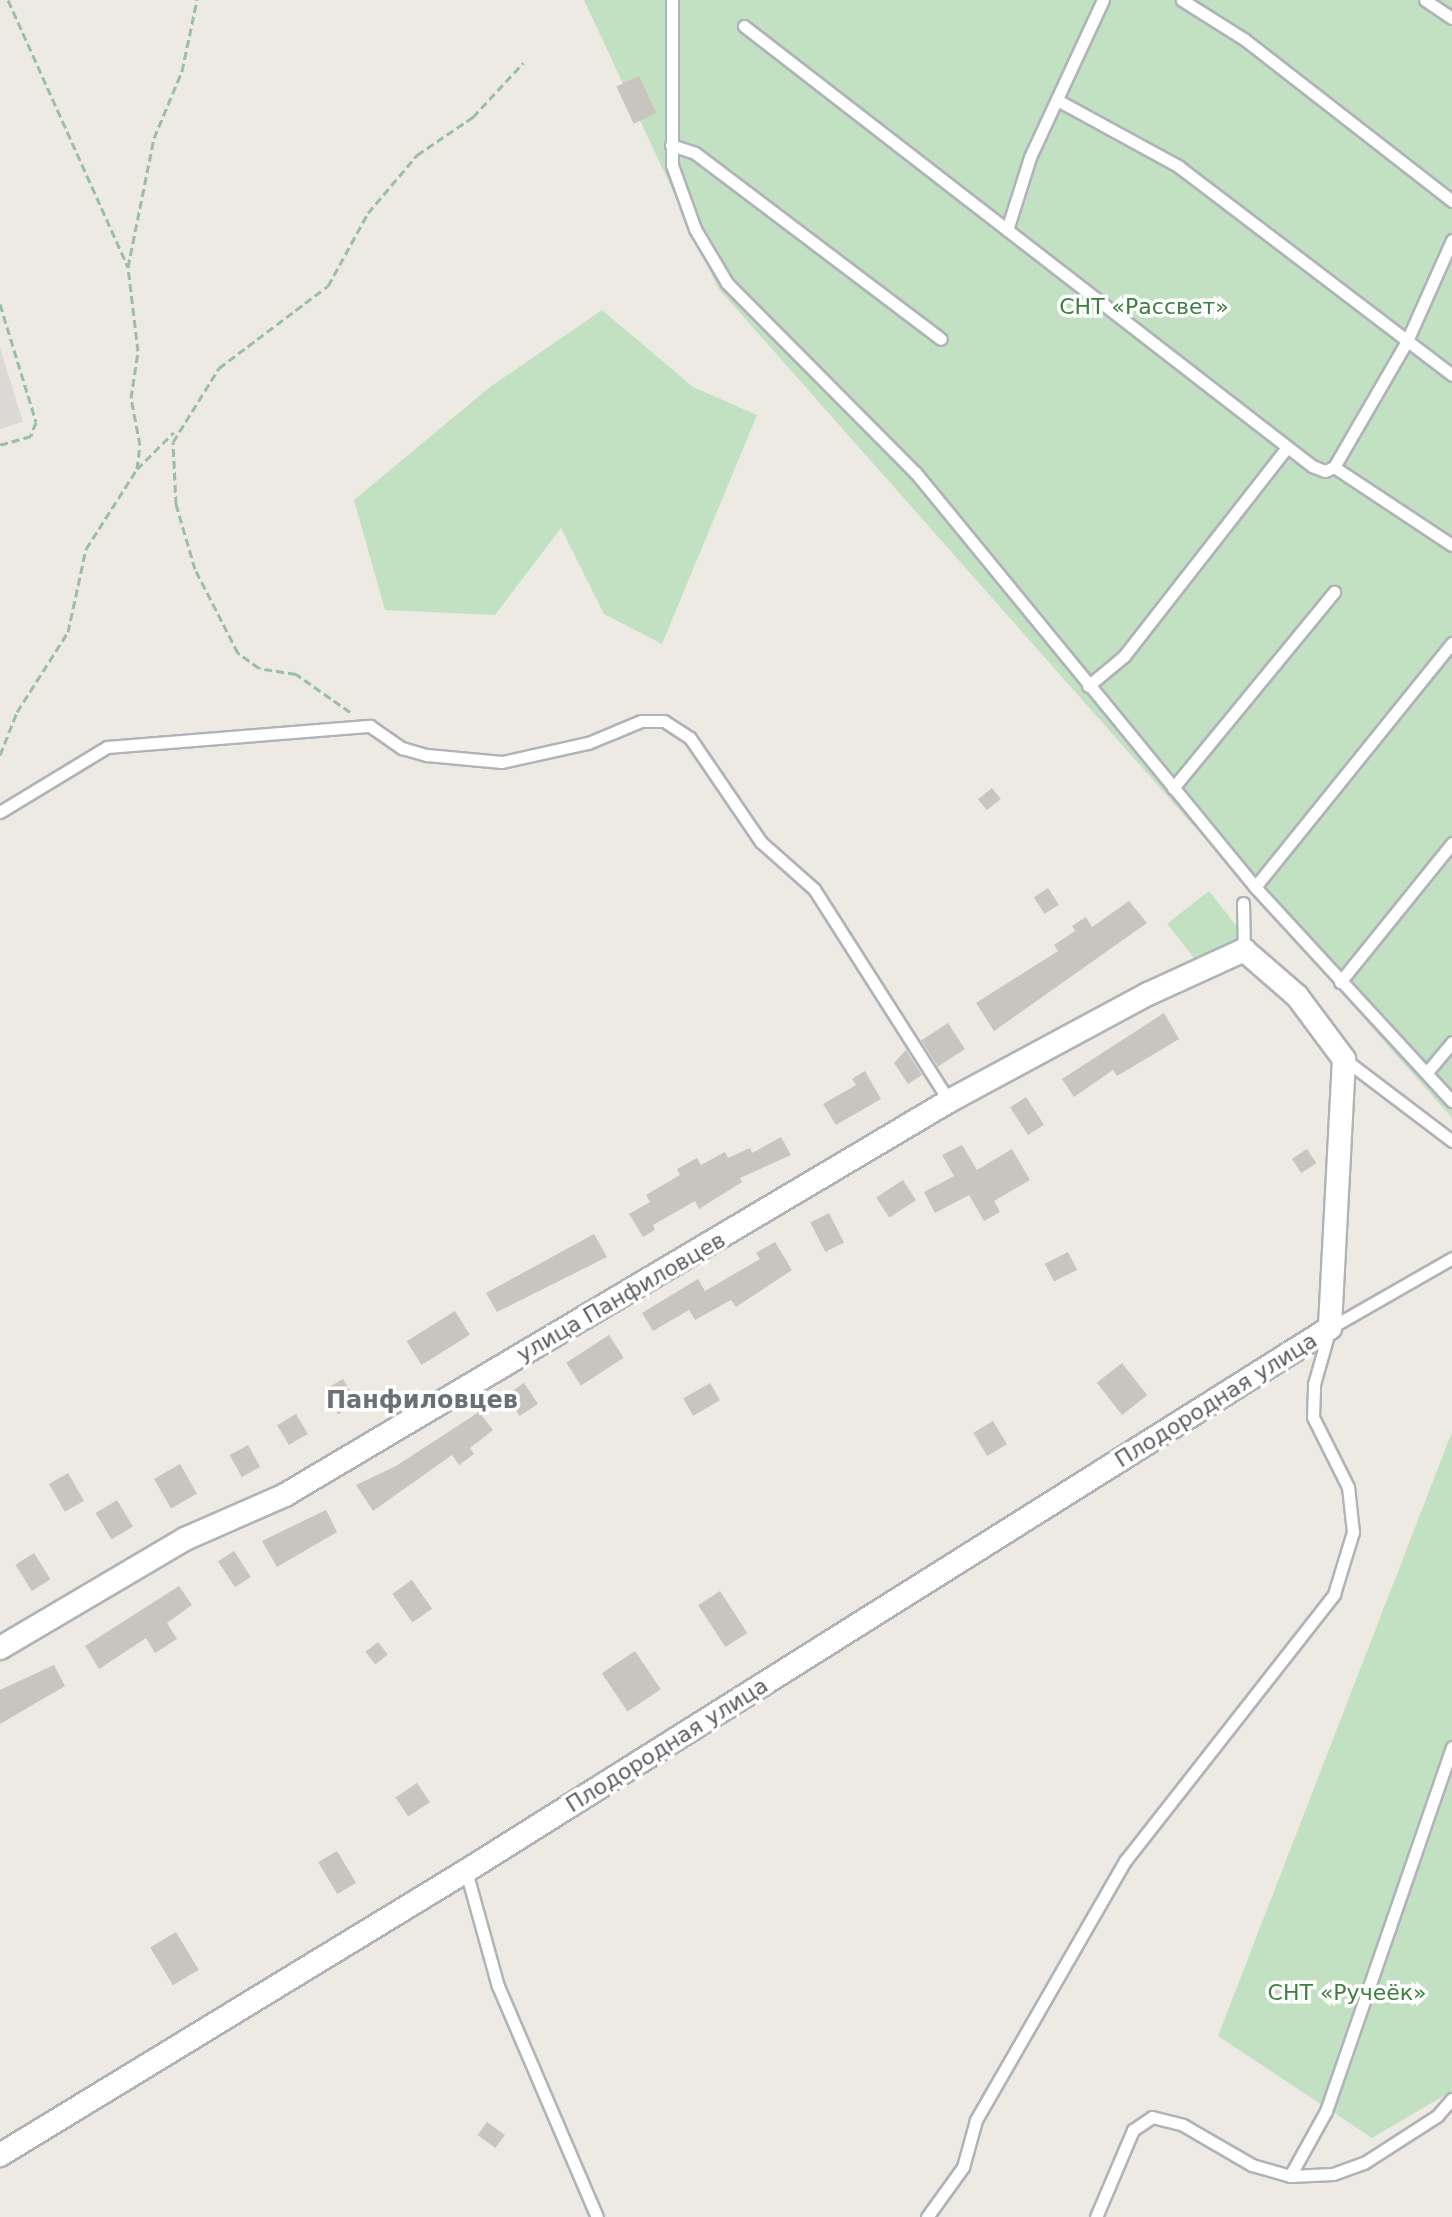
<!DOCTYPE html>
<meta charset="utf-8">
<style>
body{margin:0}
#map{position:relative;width:1452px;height:2217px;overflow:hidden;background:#eceae3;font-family:"DejaVu Sans",sans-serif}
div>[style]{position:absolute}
.industrial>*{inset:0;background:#dbd9d5}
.green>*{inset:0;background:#c2e1c2;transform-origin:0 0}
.building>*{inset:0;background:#c8c5c0;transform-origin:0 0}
.path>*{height:3px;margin-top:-1.5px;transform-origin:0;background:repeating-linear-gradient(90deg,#9abfa4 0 8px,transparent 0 12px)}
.roads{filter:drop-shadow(2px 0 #b0b3b7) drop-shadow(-2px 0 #b0b3b7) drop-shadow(0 2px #b0b3b7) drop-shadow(0 -2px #b0b3b7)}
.service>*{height:11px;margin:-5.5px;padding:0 5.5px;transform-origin:5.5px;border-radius:5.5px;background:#fff}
.minor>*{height:22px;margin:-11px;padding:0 11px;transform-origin:11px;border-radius:11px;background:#fff}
span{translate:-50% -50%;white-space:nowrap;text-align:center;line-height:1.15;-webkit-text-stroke:7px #fff;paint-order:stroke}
.park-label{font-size:22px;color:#3d7f3f}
.street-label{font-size:22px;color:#5b5e62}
.neighbourhood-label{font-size:24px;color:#6c7074;font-weight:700}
</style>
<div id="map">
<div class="industrial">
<i style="clip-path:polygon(0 348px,23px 422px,0 429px)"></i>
</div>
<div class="green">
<i style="clip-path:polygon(584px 0,1452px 0,1452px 1118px,718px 288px)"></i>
<i style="clip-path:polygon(602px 310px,693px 387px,757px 415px,662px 644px,604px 614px,561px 528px,495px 615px,385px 610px,354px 500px,490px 387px)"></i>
<i style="left:1209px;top:891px;width:54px;height:53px;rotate:52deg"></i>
<i style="clip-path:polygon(1452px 1432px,1452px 2091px,1372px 2138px,1218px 2036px)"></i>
</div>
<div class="building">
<i style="left:639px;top:76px;width:41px;height:25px;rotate:65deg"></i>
<i style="left:992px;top:788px;width:14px;height:18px;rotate:51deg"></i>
<i style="left:1048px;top:888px;width:20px;height:17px;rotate:57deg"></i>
<i style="clip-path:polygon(1129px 901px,1147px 923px,994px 1031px,976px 1003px,1058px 951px,1054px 945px,1075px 931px,1072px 926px,1086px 917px,1092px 927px)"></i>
<i style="clip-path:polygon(1164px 1013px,1179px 1039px,1117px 1076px,1113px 1070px,1074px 1097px,1062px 1079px)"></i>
<i style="left:948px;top:1023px;width:31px;height:32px;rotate:57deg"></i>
<i style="clip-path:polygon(906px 1050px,922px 1075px,908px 1084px,894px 1063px)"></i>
<i style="clip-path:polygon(865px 1071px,881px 1099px,836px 1125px,823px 1104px,856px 1085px,852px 1079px)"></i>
<i style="left:1026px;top:1097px;width:33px;height:19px;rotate:57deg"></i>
<i style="clip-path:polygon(781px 1137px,791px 1155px,740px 1178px,742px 1182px,699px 1209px,695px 1201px,653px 1225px,655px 1230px,643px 1237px,629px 1214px,650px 1202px,646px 1195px,680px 1175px,677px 1169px,697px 1158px,701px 1165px,725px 1152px,728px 1158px,750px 1148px,752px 1153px)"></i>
<i style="clip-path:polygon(962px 1145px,977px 1170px,1012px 1149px,1030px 1180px,994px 1201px,1000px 1212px,984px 1221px,969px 1195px,935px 1213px,924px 1192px,954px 1176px,942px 1155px)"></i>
<i style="left:1307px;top:1149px;width:17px;height:18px;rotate:57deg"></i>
<i style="left:903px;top:1180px;width:24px;height:32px;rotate:57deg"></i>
<i style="left:829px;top:1213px;width:33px;height:21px;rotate:63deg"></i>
<i style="clip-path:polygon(594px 1234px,607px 1257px,497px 1312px,486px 1293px)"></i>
<i style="clip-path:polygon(775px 1242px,792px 1270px,736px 1307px,731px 1300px,695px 1320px,689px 1310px,653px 1331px,642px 1313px,698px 1279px,705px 1291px,760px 1259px,756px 1253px)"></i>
<i style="left:1068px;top:1252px;width:20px;height:26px;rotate:63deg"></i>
<i style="left:455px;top:1311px;width:28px;height:57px;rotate:58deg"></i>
<i style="left:609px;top:1335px;width:27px;height:51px;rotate:57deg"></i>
<i style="left:1122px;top:1363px;width:41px;height:32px;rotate:52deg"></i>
<i style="left:343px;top:1379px;width:28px;height:22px;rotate:60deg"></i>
<i style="left:524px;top:1383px;width:25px;height:22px;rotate:56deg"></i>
<i style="left:710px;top:1383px;width:20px;height:31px;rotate:60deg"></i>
<i style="clip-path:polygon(479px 1412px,493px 1430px,470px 1448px,474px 1454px,459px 1465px,452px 1455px,373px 1511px,356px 1485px,396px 1466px)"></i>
<i style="left:296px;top:1414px;width:23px;height:22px;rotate:59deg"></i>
<i style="left:993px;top:1421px;width:27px;height:23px;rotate:59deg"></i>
<i style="left:248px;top:1445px;width:25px;height:21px;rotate:61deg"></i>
<i style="left:180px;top:1464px;width:34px;height:30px;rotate:60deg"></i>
<i style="left:68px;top:1473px;width:32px;height:22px;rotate:60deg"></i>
<i style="left:117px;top:1500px;width:31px;height:25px;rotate:59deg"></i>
<i style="clip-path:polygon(326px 1510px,337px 1532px,277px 1567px,262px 1541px)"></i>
<i style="left:234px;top:1551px;width:31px;height:19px;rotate:57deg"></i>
<i style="left:34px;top:1553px;width:31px;height:22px;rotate:58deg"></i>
<i style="left:412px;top:1580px;width:35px;height:24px;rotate:55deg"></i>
<i style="clip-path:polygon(179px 1586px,192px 1605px,167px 1623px,177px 1639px,155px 1653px,146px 1638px,99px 1669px,85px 1646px)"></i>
<i style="left:720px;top:1591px;width:50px;height:26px;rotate:57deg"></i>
<i style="left:378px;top:1642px;width:16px;height:16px;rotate:52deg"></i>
<i style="left:635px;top:1651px;width:46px;height:40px;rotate:56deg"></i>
<i style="clip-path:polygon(54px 1665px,65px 1686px,0 1724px,0 1690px)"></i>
<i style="left:417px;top:1783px;width:23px;height:26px;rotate:56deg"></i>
<i style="left:337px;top:1851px;width:37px;height:22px;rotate:59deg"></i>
<i style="left:176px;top:1932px;width:44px;height:30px;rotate:59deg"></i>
<i style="left:487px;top:2122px;width:22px;height:16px;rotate:36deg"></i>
</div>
<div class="path">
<i style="left:8px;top:0;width:293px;rotate:65.8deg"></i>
<i style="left:0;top:304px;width:123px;rotate:73deg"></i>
<i style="left:36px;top:422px;width:15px;rotate:110deg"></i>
<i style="left:31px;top:436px;width:32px;rotate:164deg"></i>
<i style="left:137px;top:469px;width:52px;rotate:-45deg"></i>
<i style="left:350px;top:712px;width:66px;rotate:-144.9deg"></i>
<i style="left:296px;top:674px;width:37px;rotate:-171deg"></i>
<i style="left:259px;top:668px;width:26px;rotate:-144deg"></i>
<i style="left:238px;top:653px;width:94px;rotate:-117.1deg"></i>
<i style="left:195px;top:569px;width:68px;rotate:-106.3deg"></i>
<i style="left:176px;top:504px;width:62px;rotate:-92.8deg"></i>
<i style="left:173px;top:442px;width:87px;rotate:-58.1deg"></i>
<i style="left:219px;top:368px;width:136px;rotate:-37deg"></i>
<i style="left:328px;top:286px;width:83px;rotate:-61.3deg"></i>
<i style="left:368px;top:213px;width:76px;rotate:-49.8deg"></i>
<i style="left:417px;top:155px;width:68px;rotate:-34.2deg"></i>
<i style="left:473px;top:117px;width:74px;rotate:-47.2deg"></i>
<i style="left:0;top:755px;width:46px;rotate:-68.4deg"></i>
<i style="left:17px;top:712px;width:95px;rotate:-57.5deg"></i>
<i style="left:68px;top:632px;width:85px;rotate:-77.8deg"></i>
<i style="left:86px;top:549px;width:95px;rotate:-57.5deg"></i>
<i style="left:137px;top:469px;width:24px;rotate:-83deg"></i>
<i style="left:140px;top:445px;width:48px;rotate:-100.8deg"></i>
<i style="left:131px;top:398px;width:48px;rotate:-81.5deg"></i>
<i style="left:138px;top:351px;width:85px;rotate:-96.8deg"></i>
<i style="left:128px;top:267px;width:132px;rotate:-78.6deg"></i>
<i style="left:154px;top:138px;width:73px;rotate:-67.3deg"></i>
<i style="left:182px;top:71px;width:73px;rotate:-78.1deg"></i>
</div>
<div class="roads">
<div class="service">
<i style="left:672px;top:0;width:165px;rotate:90deg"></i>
<i style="left:672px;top:165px;width:68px;rotate:70.2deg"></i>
<i style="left:695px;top:229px;width:63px;rotate:59.3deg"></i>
<i style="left:727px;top:283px;width:267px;rotate:45.2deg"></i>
<i style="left:915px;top:472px;width:536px;rotate:50.67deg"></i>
<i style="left:1255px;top:887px;width:291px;rotate:47.4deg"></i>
<i style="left:1182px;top:0;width:73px;rotate:32.2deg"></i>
<i style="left:1244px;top:39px;width:264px;rotate:37.9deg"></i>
<i style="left:1425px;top:0;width:32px;rotate:34deg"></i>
<i style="left:744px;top:26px;width:718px;rotate:37.76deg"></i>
<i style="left:1312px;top:466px;width:14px;rotate:21deg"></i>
<i style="left:1325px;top:471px;width:10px;rotate:-24deg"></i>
<i style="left:1334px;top:467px;width:141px;rotate:33.5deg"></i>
<i style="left:1059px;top:101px;width:136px;rotate:28.6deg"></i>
<i style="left:1178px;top:166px;width:345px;rotate:37.3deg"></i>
<i style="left:671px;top:145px;width:25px;rotate:18deg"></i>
<i style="left:695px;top:153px;width:308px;rotate:37.1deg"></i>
<i style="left:1007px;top:230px;width:77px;rotate:-72.5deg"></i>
<i style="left:1030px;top:157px;width:173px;rotate:-65.1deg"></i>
<i style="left:1334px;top:467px;width:143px;rotate:-59.9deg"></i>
<i style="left:1406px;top:343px;width:113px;rotate:-65.9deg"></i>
<i style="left:1088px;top:686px;width:47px;rotate:-39.8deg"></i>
<i style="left:1124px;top:656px;width:265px;rotate:-52deg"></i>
<i style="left:1173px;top:788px;width:254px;rotate:-50.6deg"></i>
<i style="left:0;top:812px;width:125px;rotate:-31.3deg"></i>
<i style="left:107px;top:747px;width:264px;rotate:-4.6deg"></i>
<i style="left:370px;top:726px;width:39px;rotate:35deg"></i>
<i style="left:402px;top:748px;width:26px;rotate:16deg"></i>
<i style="left:427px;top:755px;width:75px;rotate:5.3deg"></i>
<i style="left:502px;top:762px;width:88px;rotate:-12.5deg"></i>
<i style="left:588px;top:743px;width:57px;rotate:-22.5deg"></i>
<i style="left:641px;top:721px;width:23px"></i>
<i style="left:664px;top:721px;width:31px;rotate:33deg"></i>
<i style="left:690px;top:738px;width:126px;rotate:55.7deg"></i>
<i style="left:761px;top:842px;width:71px;rotate:41.6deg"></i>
<i style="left:814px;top:889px;width:251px;rotate:57.5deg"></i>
<i style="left:1255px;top:887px;width:314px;rotate:-51.1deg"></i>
<i style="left:1243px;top:903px;width:47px;rotate:88.8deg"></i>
<i style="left:1340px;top:982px;width:179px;rotate:-51.1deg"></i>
<i style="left:1344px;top:1059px;width:136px;rotate:37.2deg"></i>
<i style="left:1428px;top:1071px;width:38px;rotate:-50deg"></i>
<i style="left:466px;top:1871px;width:119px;rotate:74.5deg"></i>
<i style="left:498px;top:1986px;width:251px;rotate:66.8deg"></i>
<i style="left:1290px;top:2176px;width:43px;rotate:-2.7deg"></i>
<i style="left:1333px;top:2174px;width:33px;rotate:-20deg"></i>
<i style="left:1364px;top:2163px;width:87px;rotate:-32.8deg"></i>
<i style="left:1437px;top:2116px;width:23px;rotate:-49deg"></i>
<i style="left:927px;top:2217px;width:62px;rotate:-54.2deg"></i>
<i style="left:963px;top:2167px;width:49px;rotate:-74.5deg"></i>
<i style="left:976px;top:2120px;width:299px;rotate:-60.1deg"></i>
<i style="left:1125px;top:1861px;width:339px;rotate:-51.9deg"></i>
<i style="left:1334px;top:1594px;width:65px;rotate:-73deg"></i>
<i style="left:1353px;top:1532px;width:45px;rotate:-96.3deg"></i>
<i style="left:1348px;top:1487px;width:78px;rotate:-116.6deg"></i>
<i style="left:1313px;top:1417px;width:33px;rotate:-88deg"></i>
<i style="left:1314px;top:1384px;width:58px;rotate:-74.1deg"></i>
<i style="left:1330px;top:1328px;width:141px;rotate:-29.8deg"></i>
<i style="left:1096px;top:2217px;width:95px;rotate:-67deg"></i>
<i style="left:1133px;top:2130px;width:23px;rotate:-34deg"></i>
<i style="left:1152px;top:2117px;width:32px;rotate:14deg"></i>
<i style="left:1183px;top:2125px;width:80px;rotate:30.1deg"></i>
<i style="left:1252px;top:2165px;width:40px;rotate:16deg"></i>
<i style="left:1290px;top:2176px;width:74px;rotate:-61deg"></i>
<i style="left:1326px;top:2111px;width:385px;rotate:-70.9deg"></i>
</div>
<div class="minor">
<i style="left:0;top:1648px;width:215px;rotate:-30.5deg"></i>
<i style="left:185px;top:1539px;width:109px;rotate:-23.7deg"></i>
<i style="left:285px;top:1495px;width:772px;rotate:-30.68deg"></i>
<i style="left:949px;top:1101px;width:226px;rotate:-28.3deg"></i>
<i style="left:1148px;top:994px;width:106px;rotate:-24.6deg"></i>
<i style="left:1244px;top:950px;width:70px;rotate:41deg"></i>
<i style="left:1297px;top:996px;width:79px;rotate:53.3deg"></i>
<i style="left:1344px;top:1059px;width:269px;rotate:93deg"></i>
<i style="left:1330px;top:1328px;width:1020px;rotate:147.85deg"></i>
<i style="left:466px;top:1871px;width:546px;rotate:148.64deg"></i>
</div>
</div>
<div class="park-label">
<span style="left:1144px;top:307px">СНТ «Рассвет»</span>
<span style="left:1347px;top:1993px">СНТ «Ручеёк»</span>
</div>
<div class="street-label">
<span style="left:621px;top:1297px;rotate:-30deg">улица Панфиловцев</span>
<span style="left:1216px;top:1400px;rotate:-32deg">Плодородная улица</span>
<span style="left:667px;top:1745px;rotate:-32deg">Плодородная улица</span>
</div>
<div class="neighbourhood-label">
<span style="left:422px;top:1401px">Панфиловцев</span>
</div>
</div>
